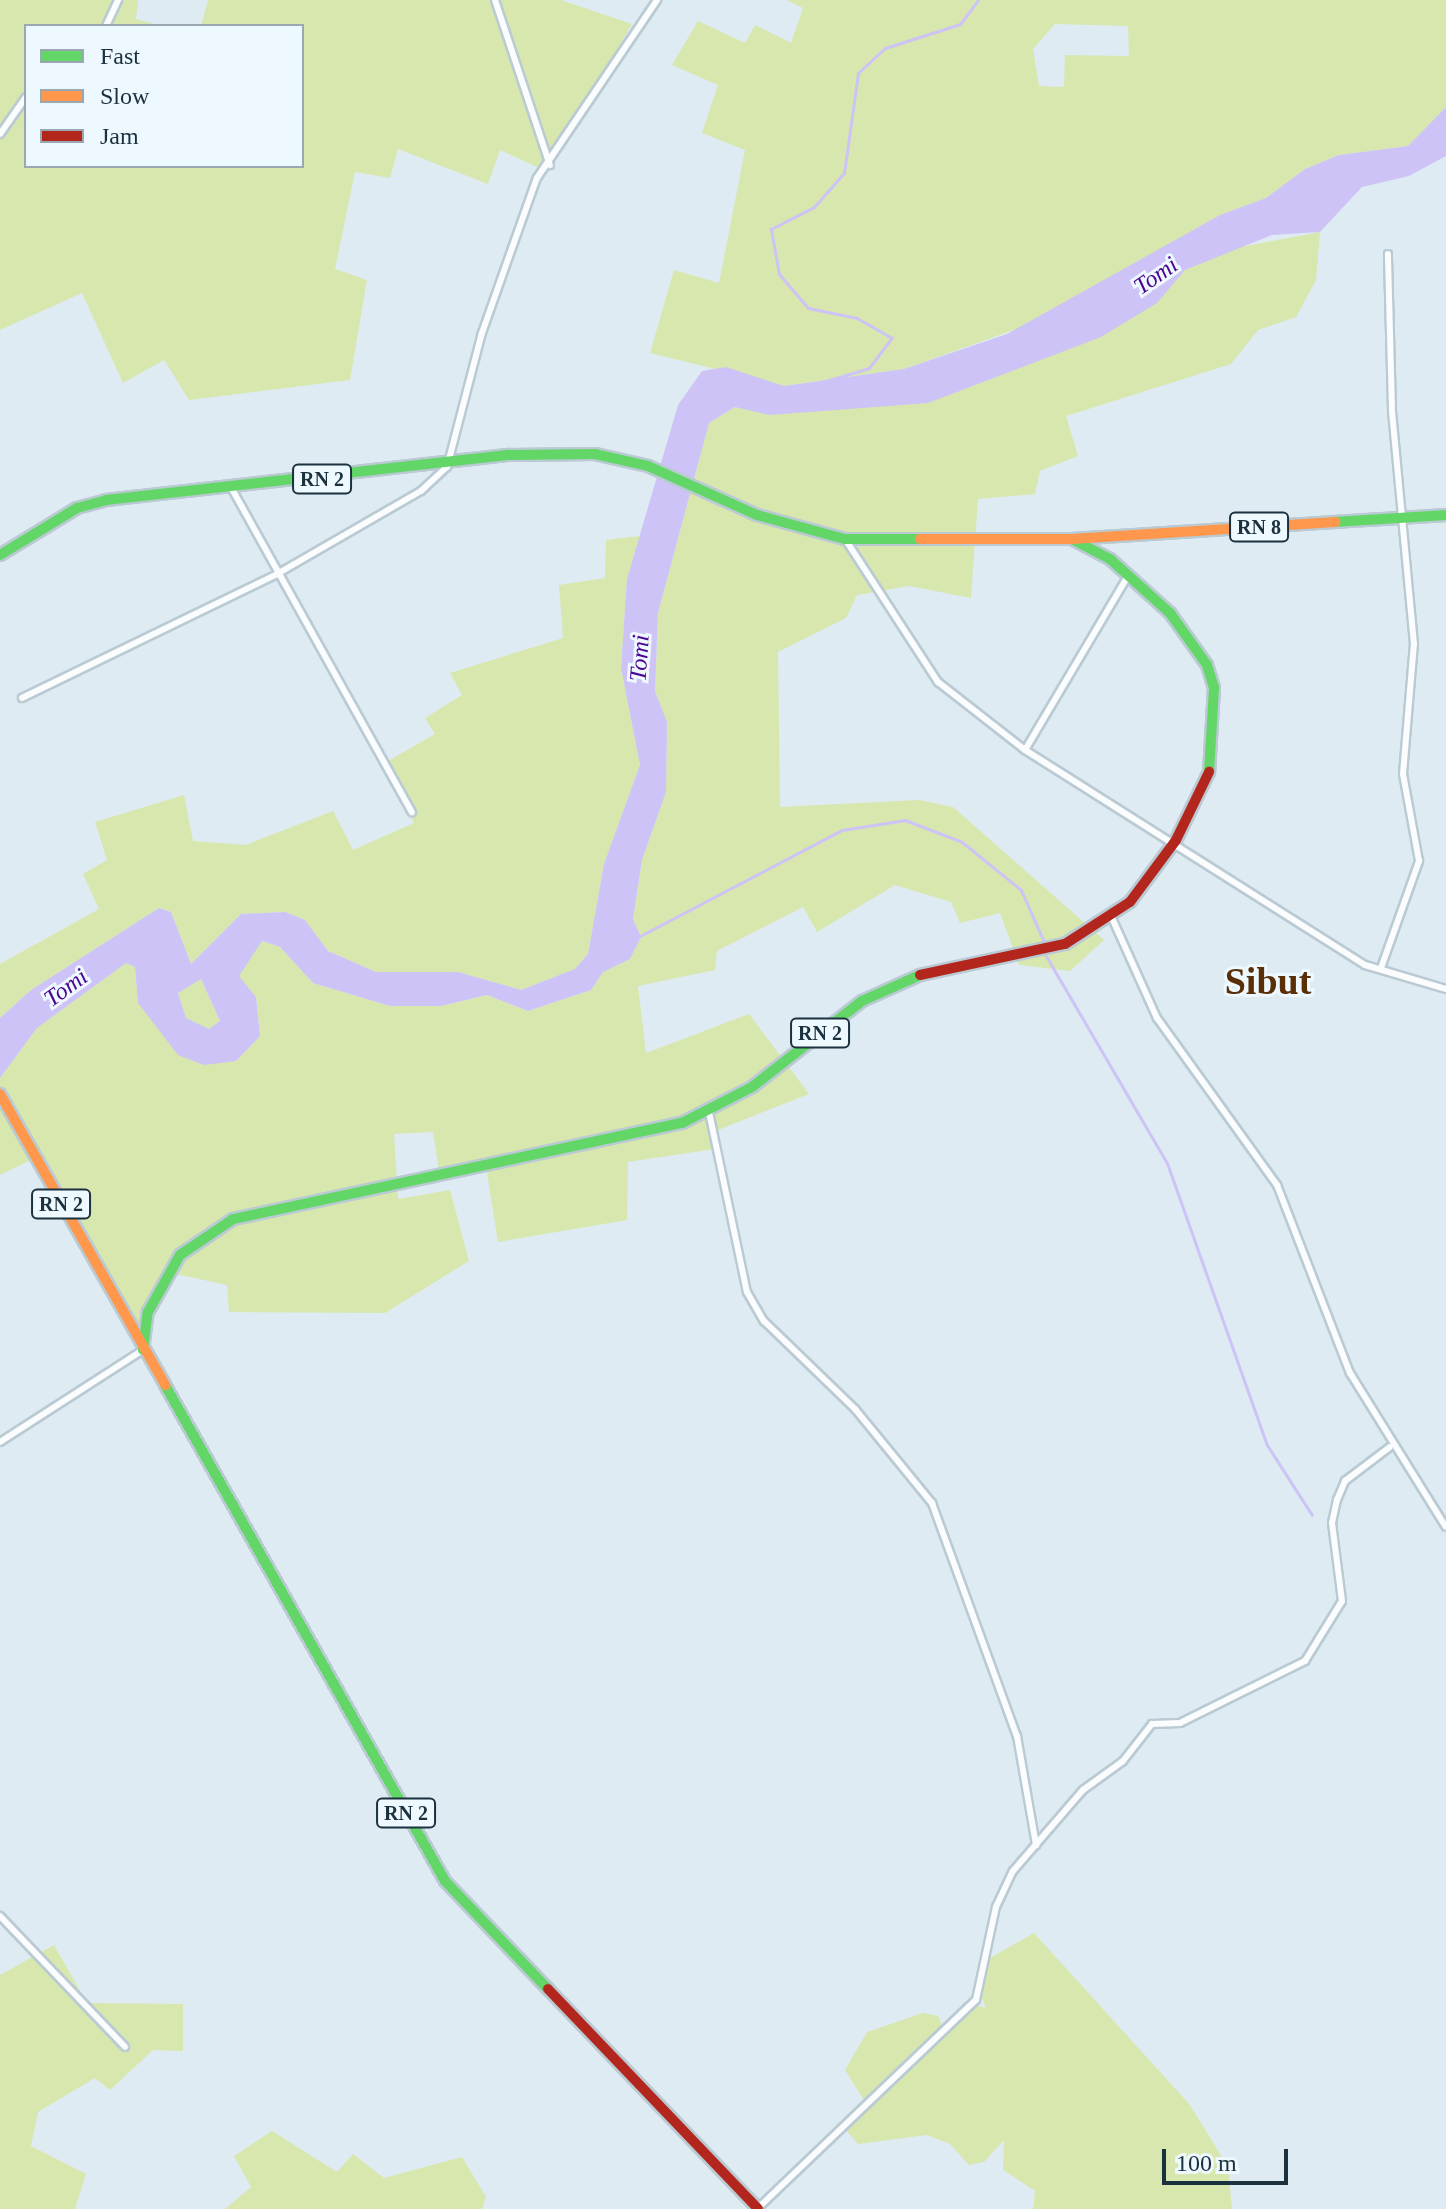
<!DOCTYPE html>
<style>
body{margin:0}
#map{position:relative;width:1446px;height:2209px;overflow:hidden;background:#dfebf2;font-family:"Times New Roman",serif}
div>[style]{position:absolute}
.green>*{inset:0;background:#d8e7ae}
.water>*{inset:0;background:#cdc3f6}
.stream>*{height:3px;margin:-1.5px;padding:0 1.5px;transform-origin:1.5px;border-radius:1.5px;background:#cdc3f6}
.roads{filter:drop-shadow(2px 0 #bacad3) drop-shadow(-2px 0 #bacad3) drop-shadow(0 2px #bacad3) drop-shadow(0 -2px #bacad3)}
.street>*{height:6px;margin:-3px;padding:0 3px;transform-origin:3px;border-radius:3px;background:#fafcfd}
.fast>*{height:10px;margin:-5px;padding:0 5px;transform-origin:5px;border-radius:5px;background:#63d668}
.slow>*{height:10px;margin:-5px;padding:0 5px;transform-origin:5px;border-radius:5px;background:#ff974d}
.jam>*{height:10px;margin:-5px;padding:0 5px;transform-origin:5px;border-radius:5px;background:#b3261e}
span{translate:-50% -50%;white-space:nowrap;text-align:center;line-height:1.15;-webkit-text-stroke:6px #edf8ff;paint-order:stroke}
.shield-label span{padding:2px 6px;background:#edf8ff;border:2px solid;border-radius:6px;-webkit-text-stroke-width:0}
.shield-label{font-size:20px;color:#1b313e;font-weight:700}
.water-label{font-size:24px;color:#4c0493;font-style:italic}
.town-label{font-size:38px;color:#5a2e07;font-weight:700}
.legend{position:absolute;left:24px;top:24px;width:280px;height:144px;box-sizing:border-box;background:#edf8ff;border:2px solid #99a8b2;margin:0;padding:10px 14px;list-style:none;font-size:24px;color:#1b313e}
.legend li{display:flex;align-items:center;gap:16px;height:40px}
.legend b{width:40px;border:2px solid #99a8b2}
.scale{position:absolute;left:1162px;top:2149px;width:126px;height:36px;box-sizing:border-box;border:4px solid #1b313e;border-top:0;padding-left:10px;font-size:24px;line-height:28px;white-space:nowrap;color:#1b313e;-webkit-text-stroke:6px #edf8ff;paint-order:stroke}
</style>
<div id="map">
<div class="green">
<i style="clip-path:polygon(0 0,138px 0,136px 19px,161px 26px,26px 26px,26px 166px,302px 166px,302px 26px,201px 26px,208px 0,561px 0,632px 24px,546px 171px,500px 150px,488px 184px,398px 149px,390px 178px,355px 172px,335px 269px,367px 280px,350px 380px,189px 400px,164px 360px,123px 383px,82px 293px,0 330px)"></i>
<i style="clip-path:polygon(evenodd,787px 0,1446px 0,1446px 107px,1408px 146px,1339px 155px,1305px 169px,1266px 198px,1220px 215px,1039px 321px,904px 369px,784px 386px,650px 353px,674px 270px,719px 283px,745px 150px,702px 133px,718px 85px,672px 65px,698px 21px,745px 43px,755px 25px,791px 43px,803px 8px,787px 0,1055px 24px,1128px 26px,1129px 56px,1065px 55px,1064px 87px,1039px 86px,1033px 49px,1055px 24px)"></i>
<i style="clip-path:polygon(1320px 232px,1316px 280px,1296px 317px,1258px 330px,1231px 364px,1066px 416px,1078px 456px,1040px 471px,1035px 494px,978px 499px,971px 598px,909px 586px,857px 595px,846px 618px,778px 652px,780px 807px,919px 800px,953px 807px,1104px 940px,1070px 971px,1019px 965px,1000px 913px,960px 923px,951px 902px,895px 885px,817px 932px,803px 907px,717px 951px,715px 970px,638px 986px,646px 1053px,749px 1014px,809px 1094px,718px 1130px,721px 1148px,628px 1162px,627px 1220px,498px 1242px,485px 1161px,439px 1172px,433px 1132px,394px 1134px,398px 1199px,450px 1190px,469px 1261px,385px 1313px,229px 1312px,227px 1285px,166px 1272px,135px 1330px,41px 1155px,0 1175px,0 1078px,37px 1028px,126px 963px,135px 967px,138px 1003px,236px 1061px,260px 1036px,256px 997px,238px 976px,261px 941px,280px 947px,313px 983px,390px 1006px,441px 1006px,487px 995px,528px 1011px,591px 990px,603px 972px,630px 959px,641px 937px,633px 919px,642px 860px,666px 792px,667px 723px,655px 691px,658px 613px,709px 423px,735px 407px,771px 415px,1157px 303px,1184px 270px,1225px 250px)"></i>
<i style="clip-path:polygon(640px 536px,627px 579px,621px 668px,640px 765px,604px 864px,588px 954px,575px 969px,521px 990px,458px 972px,376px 972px,328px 951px,305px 920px,285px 912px,241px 914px,191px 964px,171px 912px,159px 908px,31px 990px,0 1018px,0 964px,99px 909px,83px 874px,107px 860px,95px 822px,184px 795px,193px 841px,246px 845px,333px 811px,353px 850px,414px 823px,383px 764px,435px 734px,425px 718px,462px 695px,450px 673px,563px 638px,559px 585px,605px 578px,606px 540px)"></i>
<i style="clip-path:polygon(201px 979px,220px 1021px,209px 1029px,186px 1018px,178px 993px)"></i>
<i style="clip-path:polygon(1034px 1933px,1190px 2105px,1228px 2167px,1232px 2209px,1033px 2209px,1035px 2191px,1003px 2170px,1004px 2140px,984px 2162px,969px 2165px,950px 2144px,927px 2135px,858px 2144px,844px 2128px,849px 2115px,869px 2108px,845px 2070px,867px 2032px,923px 2013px,938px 2016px,947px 2036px,964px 2002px,986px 2008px,981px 1995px,990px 1958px)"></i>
<i style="clip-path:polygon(54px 1945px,87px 2003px,183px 2004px,183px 2051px,153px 2050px,110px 2090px,95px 2078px,38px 2112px,31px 2146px,86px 2174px,75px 2209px,0 2209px,0 1975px)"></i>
<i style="clip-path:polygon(272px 2131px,337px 2172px,353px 2154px,384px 2178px,462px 2157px,486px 2197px,482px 2209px,225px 2209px,251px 2187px,234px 2156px)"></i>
</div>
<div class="water">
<i style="clip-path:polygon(evenodd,1446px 107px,1446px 156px,1409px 176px,1362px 187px,1320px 232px,1272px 235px,1185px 270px,1157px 303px,1101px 337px,928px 403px,770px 415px,735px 407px,709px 423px,658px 613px,655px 691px,667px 722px,666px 792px,642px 860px,633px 919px,641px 937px,630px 959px,603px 972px,591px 990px,528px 1011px,487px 995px,441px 1006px,390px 1006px,313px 983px,280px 947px,262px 941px,239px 976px,256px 997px,260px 1036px,236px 1061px,204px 1065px,178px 1055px,138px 1003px,135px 967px,126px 963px,37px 1028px,0 1078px,0 1018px,31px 990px,159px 908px,171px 912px,191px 964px,241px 914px,285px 912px,305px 920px,328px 951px,376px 972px,458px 972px,521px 990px,575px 969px,588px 954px,604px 864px,640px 765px,621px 668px,627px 579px,678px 405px,702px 371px,726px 367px,784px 386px,904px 369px,1007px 334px,1220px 215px,1266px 198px,1305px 169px,1339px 155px,1408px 146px,1446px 107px,201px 979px,220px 1021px,209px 1029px,186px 1018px,178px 993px,201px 979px)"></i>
</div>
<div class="stream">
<i style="left:826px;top:381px;width:45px;rotate:-16.8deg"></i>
<i style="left:869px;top:368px;width:38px;rotate:-53deg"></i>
<i style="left:892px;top:338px;width:40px;rotate:-150.3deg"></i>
<i style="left:857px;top:318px;width:50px;rotate:-168.5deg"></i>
<i style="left:808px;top:308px;width:45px;rotate:-130.5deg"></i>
<i style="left:779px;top:274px;width:46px;rotate:-100.1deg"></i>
<i style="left:771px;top:229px;width:48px;rotate:-27.1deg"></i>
<i style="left:814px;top:207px;width:45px;rotate:-48.6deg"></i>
<i style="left:844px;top:173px;width:101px;rotate:-82deg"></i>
<i style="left:858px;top:73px;width:37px;rotate:-43deg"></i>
<i style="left:885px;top:48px;width:79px;rotate:-17.7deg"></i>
<i style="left:960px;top:24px;width:30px;rotate:-53deg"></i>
<i style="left:638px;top:937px;width:230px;rotate:-27.7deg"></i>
<i style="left:842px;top:830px;width:64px;rotate:-9deg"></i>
<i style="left:905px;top:820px;width:61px;rotate:21.1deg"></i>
<i style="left:962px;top:842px;width:76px;rotate:39.1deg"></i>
<i style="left:1021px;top:890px;width:57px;rotate:66.1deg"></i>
<i style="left:1046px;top:956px;width:240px;rotate:59.7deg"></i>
<i style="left:1167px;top:1163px;width:299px;rotate:70.5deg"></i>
<i style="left:1267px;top:1445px;width:83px;rotate:57.3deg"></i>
</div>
<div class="roads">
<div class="street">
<i style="left:495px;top:0;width:174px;rotate:71.6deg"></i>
<i style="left:106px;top:26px;width:29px;rotate:-65deg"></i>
<i style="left:0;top:134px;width:45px;rotate:-54.9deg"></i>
<i style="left:232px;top:489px;width:370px;rotate:60.9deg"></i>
<i style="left:845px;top:539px;width:171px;rotate:57deg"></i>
<i style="left:938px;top:682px;width:110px;rotate:38deg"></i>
<i style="left:1025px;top:750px;width:402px;rotate:32.3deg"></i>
<i style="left:1365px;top:965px;width:84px;rotate:16.5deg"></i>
<i style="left:22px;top:698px;width:284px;rotate:-25.9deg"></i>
<i style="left:277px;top:574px;width:166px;rotate:-30deg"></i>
<i style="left:421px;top:491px;width:35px;rotate:-43deg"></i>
<i style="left:447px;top:467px;width:138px;rotate:-75.4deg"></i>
<i style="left:482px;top:333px;width:164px;rotate:-70.5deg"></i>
<i style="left:537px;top:178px;width:215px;rotate:-56deg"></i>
<i style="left:1025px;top:750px;width:204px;rotate:-59.4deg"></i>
<i style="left:1112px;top:918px;width:110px;rotate:65.8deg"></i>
<i style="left:1157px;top:1018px;width:206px;rotate:54.3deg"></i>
<i style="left:1277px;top:1185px;width:202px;rotate:68.8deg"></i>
<i style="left:1350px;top:1373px;width:181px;rotate:58.1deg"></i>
<i style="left:1381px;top:968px;width:114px;rotate:-70.4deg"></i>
<i style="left:1419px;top:861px;width:88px;rotate:-100.4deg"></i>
<i style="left:1403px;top:774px;width:130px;rotate:-85.2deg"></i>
<i style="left:1414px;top:644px;width:235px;rotate:-95.4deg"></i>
<i style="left:1392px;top:410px;width:156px;rotate:-91.5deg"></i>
<i style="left:709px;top:1112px;width:184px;rotate:78.1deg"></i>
<i style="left:747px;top:1292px;width:34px;rotate:60deg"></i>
<i style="left:764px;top:1321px;width:127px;rotate:44deg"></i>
<i style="left:855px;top:1409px;width:122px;rotate:50.7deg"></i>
<i style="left:932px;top:1503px;width:248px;rotate:70deg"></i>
<i style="left:1017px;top:1736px;width:111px;rotate:80.1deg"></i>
<i style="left:0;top:1442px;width:170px;rotate:-32.8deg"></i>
<i style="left:0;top:1916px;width:181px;rotate:46.3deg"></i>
<i style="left:758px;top:2208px;width:301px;rotate:-43.7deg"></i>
<i style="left:976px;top:2000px;width:95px;rotate:-77.9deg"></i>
<i style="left:996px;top:1907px;width:40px;rotate:-65deg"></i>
<i style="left:1013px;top:1871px;width:107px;rotate:-49.2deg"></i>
<i style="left:1083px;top:1790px;width:49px;rotate:-35.9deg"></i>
<i style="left:1123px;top:1761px;width:47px;rotate:-51.9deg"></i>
<i style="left:1152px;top:1724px;width:28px;rotate:-2deg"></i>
<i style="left:1180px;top:1723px;width:140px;rotate:-26.4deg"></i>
<i style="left:1305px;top:1661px;width:70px;rotate:-58.3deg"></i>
<i style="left:1342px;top:1601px;width:79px;rotate:-97.3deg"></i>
<i style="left:1332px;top:1523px;width:24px;rotate:-78deg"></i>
<i style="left:1337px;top:1500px;width:21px;rotate:-67deg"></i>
<i style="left:1345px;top:1481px;width:56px;rotate:-37.1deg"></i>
</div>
<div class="fast">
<i style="left:1335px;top:522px;width:111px;rotate:-3.6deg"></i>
<i style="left:1072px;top:539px;width:43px;rotate:27.8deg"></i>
<i style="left:1110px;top:559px;width:81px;rotate:42deg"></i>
<i style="left:1170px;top:613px;width:64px;rotate:54.6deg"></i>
<i style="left:1207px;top:665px;width:24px;rotate:73deg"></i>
<i style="left:1214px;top:688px;width:84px;rotate:93.4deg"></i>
<i style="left:0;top:555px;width:90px;rotate:-31.4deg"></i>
<i style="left:77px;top:508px;width:30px;rotate:-15deg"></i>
<i style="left:106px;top:500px;width:406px;rotate:-6.4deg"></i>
<i style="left:510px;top:455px;width:85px;rotate:-0.7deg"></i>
<i style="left:595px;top:454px;width:54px;rotate:12.8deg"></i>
<i style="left:648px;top:466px;width:120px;rotate:24.2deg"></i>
<i style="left:757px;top:515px;width:91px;rotate:15.3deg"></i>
<i style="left:845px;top:539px;width:75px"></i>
<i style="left:143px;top:1350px;width:38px;rotate:-83deg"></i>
<i style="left:148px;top:1312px;width:65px;rotate:-60.7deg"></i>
<i style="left:180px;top:1255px;width:64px;rotate:-34.2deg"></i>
<i style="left:233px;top:1219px;width:459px;rotate:-12.1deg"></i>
<i style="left:682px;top:1123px;width:79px;rotate:-27.2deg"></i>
<i style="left:752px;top:1087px;width:140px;rotate:-38deg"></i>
<i style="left:862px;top:1001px;width:64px;rotate:-24.1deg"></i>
<i style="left:165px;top:1385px;width:570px;rotate:60.55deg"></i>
<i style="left:445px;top:1881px;width:149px;rotate:46.4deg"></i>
</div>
<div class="slow">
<i style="left:920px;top:539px;width:152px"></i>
<i style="left:1072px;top:539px;width:264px;rotate:-3.7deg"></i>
<i style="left:0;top:1094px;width:335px;rotate:60.4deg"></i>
</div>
<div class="jam">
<i style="left:920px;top:975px;width:148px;rotate:-12.1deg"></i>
<i style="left:1065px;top:944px;width:77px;rotate:-32.9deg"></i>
<i style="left:1130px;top:902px;width:77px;rotate:-53.4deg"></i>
<i style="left:1176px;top:840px;width:76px;rotate:-64.1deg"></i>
<i style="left:548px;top:1989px;width:304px;rotate:46.3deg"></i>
</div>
</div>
<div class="shield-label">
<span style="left:322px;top:479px">RN 2</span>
<span style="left:1259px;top:527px">RN 8</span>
<span style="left:820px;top:1033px">RN 2</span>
<span style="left:61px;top:1204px">RN 2</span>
<span style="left:406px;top:1813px">RN 2</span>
</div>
<div class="water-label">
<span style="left:1156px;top:276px;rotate:-35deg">Tomi</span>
<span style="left:640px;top:658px;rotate:-86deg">Tomi</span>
<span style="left:66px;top:988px;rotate:-36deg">Tomi</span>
</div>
<div class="town-label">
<span style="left:1268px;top:982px">Sibut</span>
</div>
<ul class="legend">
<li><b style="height:10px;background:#63d668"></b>Fast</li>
<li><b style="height:10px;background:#ff974d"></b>Slow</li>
<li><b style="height:10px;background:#b3261e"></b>Jam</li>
</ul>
<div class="scale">100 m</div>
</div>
